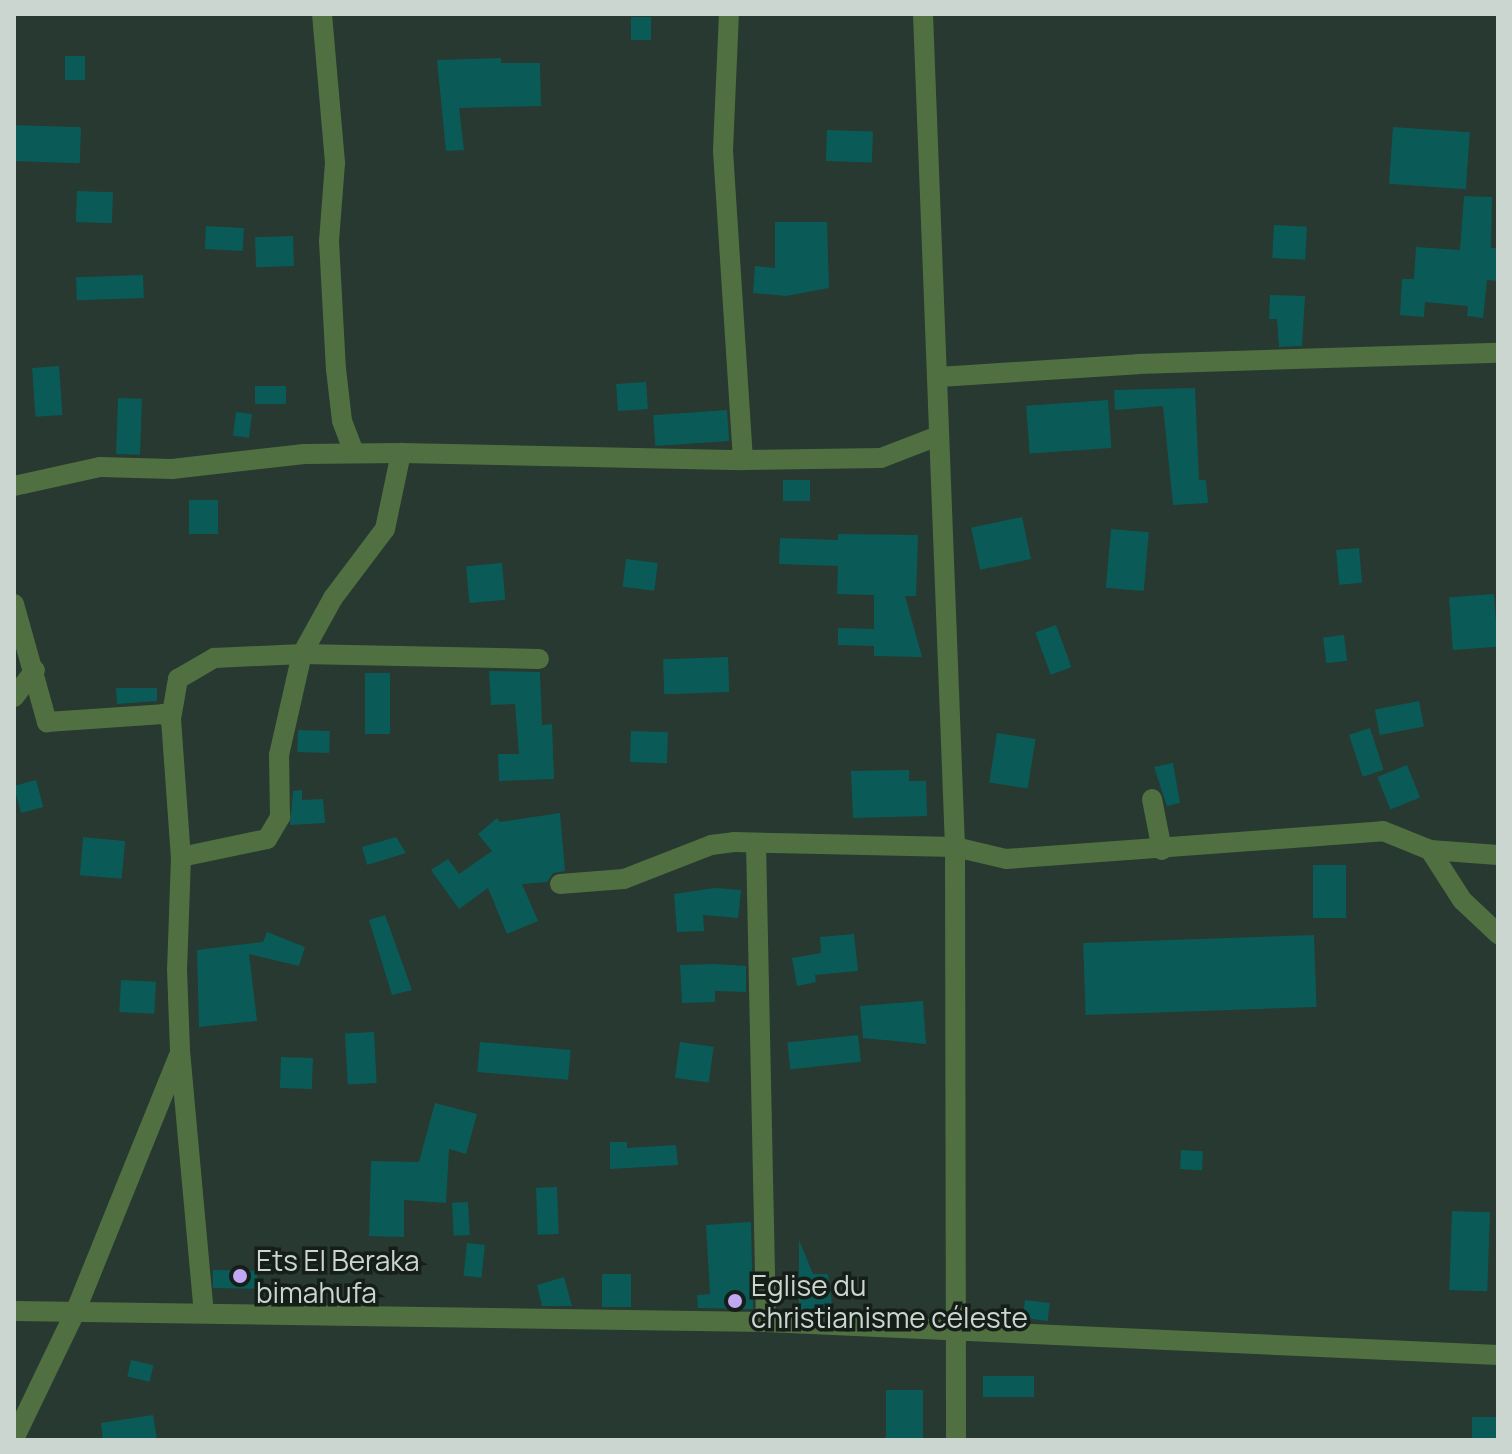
<!DOCTYPE html>
<meta charset="utf-8">
<style>
body{margin:0}
#map{position:relative;width:1512px;height:1454px;overflow:hidden;background:#273930;font-family:Manrope,sans-serif}
div>[style]{position:absolute}
.building>*{inset:0;background:#0a5b58;transform-origin:0 0}
.street>*{height:20px;margin:-10px;padding:0 10px;transform-origin:10px;border-radius:10px;background:#507041}
.dots>*{width:22px;height:22px;translate:-50% -50%;box-sizing:border-box;border:4px solid #161e1a;border-radius:50%}
span{translate:-50% -50%;white-space:nowrap;text-align:center;line-height:1.15;-webkit-text-stroke:7px #161e1a;paint-order:stroke}
.poi-label{font-size:28px;color:#ccd6d1}
.left{translate:0 -50%;text-align:left}
.frame{position:absolute;inset:0;border:16px solid #ccd6d1;pointer-events:none}
</style>
<div id="map">
<div class="building">
<i style="left:631px;top:17px;width:20px;height:23px"></i>
<i style="left:85px;top:56px;width:24px;height:20px;rotate:90deg"></i>
<i style="clip-path:polygon(501px 58px,501px 63px,540px 63px,541px 106px,459px 108px,464px 150px,446px 151px,437px 60px)"></i>
<i style="left:14px;top:125px;width:67px;height:36px;rotate:2deg"></i>
<i style="left:1393px;top:127px;width:77px;height:57px;rotate:4deg"></i>
<i style="left:827px;top:130px;width:46px;height:31px;rotate:2deg"></i>
<i style="left:77px;top:191px;width:36px;height:31px;rotate:2deg"></i>
<i style="clip-path:polygon(1464px 196px,1492px 197px,1491px 248px,1498px 248px,1498px 281px,1487px 280px,1483px 318px,1467px 316px,1468px 306px,1425px 302px,1424px 317px,1400px 315px,1402px 279px,1414px 279px,1416px 247px,1460px 250px)"></i>
<i style="clip-path:polygon(775px 222px,827px 222px,829px 288px,786px 296px,753px 293px,755px 266px,775px 268px)"></i>
<i style="left:1274px;top:225px;width:33px;height:33px;rotate:3deg"></i>
<i style="left:206px;top:226px;width:38px;height:23px;rotate:3deg"></i>
<i style="left:293px;top:236px;width:30px;height:38px;rotate:88deg"></i>
<i style="left:143px;top:275px;width:23px;height:67px;rotate:88deg"></i>
<i style="clip-path:polygon(1270px 295px,1305px 296px,1302px 346px,1279px 347px,1277px 319px,1269px 319px)"></i>
<i style="left:59px;top:366px;width:49px;height:27px;rotate:86deg"></i>
<i style="left:646px;top:382px;width:27px;height:30px;rotate:86deg"></i>
<i style="left:255px;top:386px;width:31px;height:18px"></i>
<i style="clip-path:polygon(1195px 388px,1199px 480px,1206px 480px,1208px 503px,1173px 505px,1163px 406px,1115px 410px,1114px 390px)"></i>
<i style="left:118px;top:398px;width:24px;height:56px;rotate:2deg"></i>
<i style="left:1108px;top:400px;width:48px;height:82px;rotate:86deg"></i>
<i style="left:727px;top:410px;width:31px;height:74px;rotate:86deg"></i>
<i style="left:236px;top:412px;width:16px;height:24px;rotate:7deg"></i>
<i style="left:783px;top:480px;width:27px;height:21px"></i>
<i style="left:218px;top:500px;width:34px;height:29px;rotate:90deg"></i>
<i style="left:1022px;top:517px;width:43px;height:52px;rotate:78deg"></i>
<i style="left:1111px;top:529px;width:38px;height:59px;rotate:5deg"></i>
<i style="clip-path:polygon(838px 534px,918px 535px,916px 596px,905px 596px,922px 657px,874px 656px,874px 646px,838px 645px,838px 628px,874px 629px,874px 595px,837px 594px,838px 566px,779px 564px,780px 538px,838px 540px)"></i>
<i style="left:1359px;top:548px;width:35px;height:23px;rotate:85deg"></i>
<i style="left:626px;top:559px;width:32px;height:28px;rotate:7deg"></i>
<i style="left:502px;top:563px;width:37px;height:36px;rotate:85deg"></i>
<i style="left:1494px;top:594px;width:53px;height:45px;rotate:86deg"></i>
<i style="left:1056px;top:625px;width:45px;height:22px;rotate:70deg"></i>
<i style="left:1344px;top:635px;width:26px;height:21px;rotate:83deg"></i>
<i style="left:728px;top:657px;width:35px;height:65px;rotate:88deg"></i>
<i style="clip-path:polygon(489px 671px,540px 672px,542px 725px,552px 724px,554px 779px,499px 781px,498px 754px,519px 754px,515px 704px,491px 705px)"></i>
<i style="left:365px;top:673px;width:25px;height:61px"></i>
<i style="clip-path:polygon(116px 688px,157px 688px,157px 701px,117px 704px)"></i>
<i style="left:1419px;top:701px;width:26px;height:45px;rotate:79deg"></i>
<i style="left:1370px;top:728px;width:44px;height:22px;rotate:72deg"></i>
<i style="left:298px;top:730px;width:32px;height:22px;rotate:2deg"></i>
<i style="left:631px;top:731px;width:37px;height:31px;rotate:2deg"></i>
<i style="left:997px;top:733px;width:39px;height:50px;rotate:9deg"></i>
<i style="clip-path:polygon(1173px 763px,1180px 803px,1167px 806px,1154px 767px)"></i>
<i style="left:1407px;top:765px;width:35px;height:32px;rotate:68deg"></i>
<i style="clip-path:polygon(909px 770px,909px 781px,926px 781px,927px 816px,853px 818px,851px 771px)"></i>
<i style="left:36px;top:780px;width:28px;height:23px;rotate:75deg"></i>
<i style="clip-path:polygon(302px 790px,302px 800px,323px 799px,325px 823px,290px 825px,293px 791px)"></i>
<i style="clip-path:polygon(560px 813px,565px 871px,553px 873px,547px 882px,522px 884px,538px 921px,507px 934px,488px 888px,459px 909px,431px 870px,448px 859px,459px 874px,492px 851px,478px 834px,497px 818px,500px 822px)"></i>
<i style="clip-path:polygon(396px 837px,406px 853px,367px 865px,362px 847px)"></i>
<i style="left:125px;top:841px;width:38px;height:42px;rotate:95deg"></i>
<i style="left:1313px;top:865px;width:33px;height:53px"></i>
<i style="clip-path:polygon(715px 888px,741px 890px,738px 918px,703px 915px,704px 931px,677px 932px,674px 894px)"></i>
<i style="clip-path:polygon(385px 915px,412px 990px,392px 995px,369px 920px)"></i>
<i style="clip-path:polygon(267px 932px,305px 947px,299px 966px,249px 954px,257px 1021px,199px 1027px,197px 950px,263px 942px)"></i>
<i style="clip-path:polygon(854px 934px,858px 971px,815px 975px,816px 982px,797px 986px,792px 958px,821px 953px,820px 937px)"></i>
<i style="left:1314px;top:935px;width:72px;height:231px;rotate:88deg"></i>
<i style="clip-path:polygon(714px 964px,746px 966px,746px 992px,715px 991px,715px 1002px,682px 1003px,680px 965px)"></i>
<i style="left:121px;top:980px;width:35px;height:32px;rotate:3deg"></i>
<i style="clip-path:polygon(923px 1001px,926px 1044px,863px 1038px,860px 1006px)"></i>
<i style="left:374px;top:1032px;width:51px;height:29px;rotate:87deg"></i>
<i style="left:858px;top:1035px;width:27px;height:71px;rotate:84deg"></i>
<i style="left:480px;top:1042px;width:91px;height:30px;rotate:5deg"></i>
<i style="left:680px;top:1042px;width:34px;height:36px;rotate:8deg"></i>
<i style="left:281px;top:1057px;width:32px;height:31px;rotate:2deg"></i>
<i style="clip-path:polygon(435px 1103px,477px 1114px,466px 1154px,449px 1149px,446px 1203px,404px 1200px,404px 1237px,369px 1236px,371px 1161px,419px 1162px)"></i>
<i style="clip-path:polygon(610px 1142px,627px 1142px,627px 1148px,676px 1145px,678px 1165px,610px 1169px)"></i>
<i style="left:1181px;top:1150px;width:22px;height:19px;rotate:3deg"></i>
<i style="left:557px;top:1187px;width:47px;height:21px;rotate:88deg"></i>
<i style="left:468px;top:1202px;width:33px;height:16px;rotate:87deg"></i>
<i style="left:1452px;top:1211px;width:38px;height:79px;rotate:2deg"></i>
<i style="clip-path:polygon(751px 1222px,753px 1309px,698px 1308px,697px 1295px,710px 1294px,706px 1225px)"></i>
<i style="clip-path:polygon(799px 1240px,813px 1274px,828px 1274px,833px 1312px,799px 1310px)"></i>
<i style="left:467px;top:1243px;width:18px;height:33px;rotate:6deg"></i>
<i style="left:213px;top:1270px;width:44px;height:18px;rotate:1deg"></i>
<i style="left:602px;top:1274px;width:29px;height:33px"></i>
<i style="clip-path:polygon(564px 1277px,572px 1306px,542px 1306px,537px 1285px)"></i>
<i style="left:1025px;top:1300px;width:25px;height:18px;rotate:7deg"></i>
<i style="left:131px;top:1360px;width:23px;height:17px;rotate:13deg"></i>
<i style="left:983px;top:1376px;width:51px;height:21px"></i>
<i style="left:886px;top:1390px;width:37px;height:50px"></i>
<i style="clip-path:polygon(153px 1415px,157px 1440px,103px 1440px,101px 1423px)"></i>
<i style="left:1472px;top:1417px;width:25px;height:23px"></i>
</div>
<div class="street">
<i style="left:322px;top:14px;width:150px;rotate:85deg"></i>
<i style="left:335px;top:163px;width:78px;rotate:94.4deg"></i>
<i style="left:329px;top:241px;width:128px;rotate:86.9deg"></i>
<i style="left:336px;top:369px;width:52px;rotate:83.4deg"></i>
<i style="left:342px;top:421px;width:33px;rotate:69deg"></i>
<i style="left:923px;top:14px;width:834px;rotate:87.8deg"></i>
<i style="left:955px;top:847px;width:593px;rotate:89.9deg"></i>
<i style="left:939px;top:377px;width:199px;rotate:-3.7deg"></i>
<i style="left:1138px;top:364px;width:360px;rotate:-1.8deg"></i>
<i style="left:743px;top:460px;width:138px;rotate:-0.8deg"></i>
<i style="left:881px;top:458px;width:61px;rotate:-21.1deg"></i>
<i style="left:14px;top:486px;width:88px;rotate:-12.5deg"></i>
<i style="left:100px;top:467px;width:72px;rotate:1.6deg"></i>
<i style="left:172px;top:469px;width:133px;rotate:-6.5deg"></i>
<i style="left:304px;top:454px;width:97px;rotate:-0.6deg"></i>
<i style="left:14px;top:604px;width:123px;rotate:74.4deg"></i>
<i style="left:47px;top:722px;width:116px;rotate:-3.9deg"></i>
<i style="left:163px;top:714px;width:9px;rotate:32deg"></i>
<i style="left:171px;top:719px;width:138px;rotate:85.9deg"></i>
<i style="left:181px;top:857px;width:112px;rotate:92deg"></i>
<i style="left:177px;top:969px;width:82px;rotate:87.9deg"></i>
<i style="left:180px;top:1051px;width:263px;rotate:84.8deg"></i>
<i style="left:14px;top:697px;width:34px;rotate:-52deg"></i>
<i style="left:171px;top:719px;width:41px;rotate:-80.1deg"></i>
<i style="left:178px;top:679px;width:42px;rotate:-30.3deg"></i>
<i style="left:214px;top:658px;width:88px;rotate:-2.6deg"></i>
<i style="left:302px;top:654px;width:237px;rotate:1.2deg"></i>
<i style="left:1152px;top:799px;width:52px;rotate:78.9deg"></i>
<i style="left:756px;top:843px;width:479px;rotate:88.8deg"></i>
<i style="left:1430px;top:850px;width:68px;rotate:4.2deg"></i>
<i style="left:181px;top:857px;width:88px;rotate:-11.8deg"></i>
<i style="left:267px;top:839px;width:26px;rotate:-59deg"></i>
<i style="left:280px;top:817px;width:62px;rotate:-90.9deg"></i>
<i style="left:279px;top:755px;width:104px;rotate:-77.2deg"></i>
<i style="left:302px;top:654px;width:64px;rotate:-61deg"></i>
<i style="left:333px;top:598px;width:86px;rotate:-53deg"></i>
<i style="left:385px;top:529px;width:78px;rotate:-78.1deg"></i>
<i style="left:401px;top:453px;width:342px;rotate:1.2deg"></i>
<i style="left:743px;top:460px;width:311px;rotate:-93.7deg"></i>
<i style="left:723px;top:150px;width:136px;rotate:-87.5deg"></i>
<i style="left:560px;top:884px;width:64px;rotate:-4.5deg"></i>
<i style="left:624px;top:879px;width:93px;rotate:-21.3deg"></i>
<i style="left:711px;top:845px;width:23px;rotate:-7deg"></i>
<i style="left:734px;top:842px;width:221px;rotate:1.3deg"></i>
<i style="left:955px;top:847px;width:52px;rotate:13.2deg"></i>
<i style="left:1006px;top:859px;width:378px;rotate:-4.2deg"></i>
<i style="left:1383px;top:831px;width:51px;rotate:22deg"></i>
<i style="left:1430px;top:850px;width:59px;rotate:57.4deg"></i>
<i style="left:1462px;top:900px;width:50px;rotate:43.4deg"></i>
<i style="left:14px;top:1311px;width:752px;rotate:0.84deg"></i>
<i style="left:766px;top:1322px;width:733px;rotate:2.58deg"></i>
<i style="left:14px;top:1439px;width:143px;rotate:-64.3deg"></i>
<i style="left:76px;top:1310px;width:273px;rotate:-68deg"></i>
</div>
<div class="dots">
<i style="left:240px;top:1276px;background:#c0a8f3"></i>
<i style="left:735px;top:1301px;background:#c0a8f3"></i>
</div>
<div class="poi-label">
<span class="left" style="left:256px;top:1276px">Ets El Beraka<br>bimahufa</span>
<span class="left" style="left:751px;top:1301px">Eglise du<br>christianisme céleste</span>
</div>
<div class="frame"></div>
</div>
